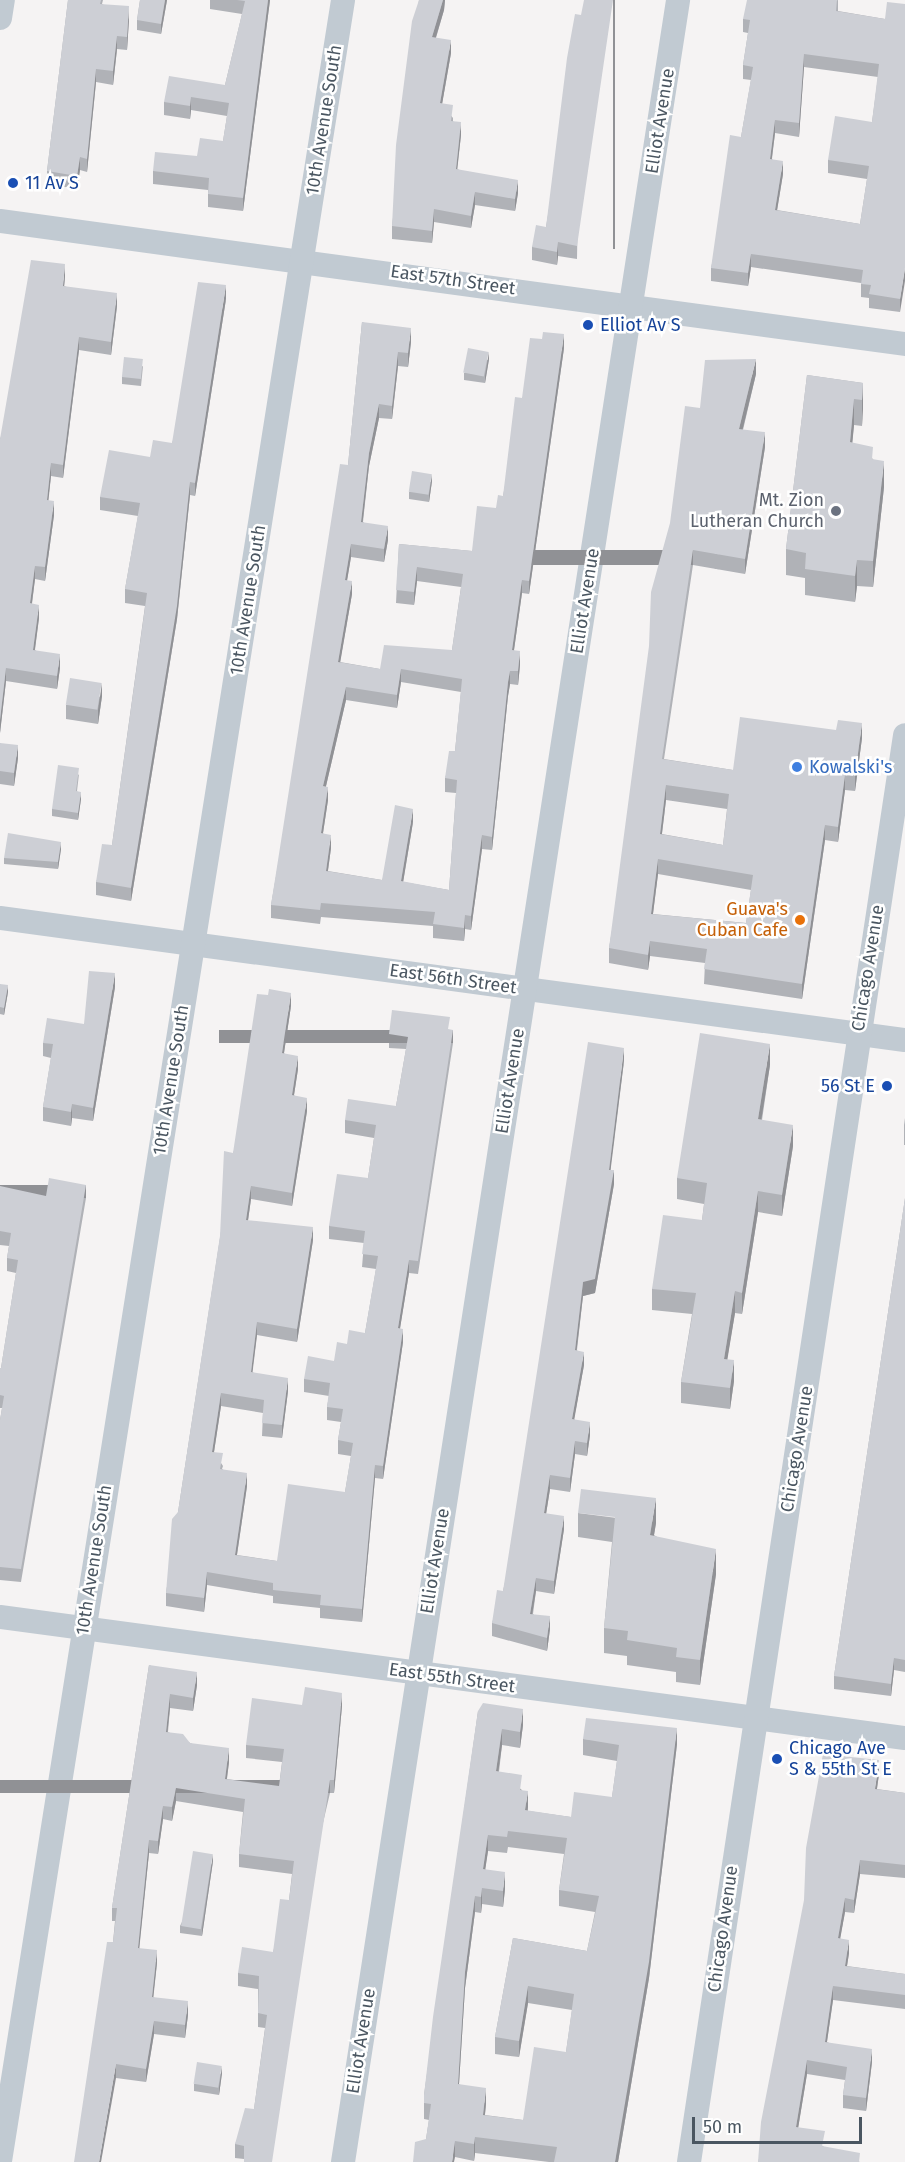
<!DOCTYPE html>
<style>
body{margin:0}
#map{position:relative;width:905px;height:2162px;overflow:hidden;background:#f5f3f3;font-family:"Fira Sans",sans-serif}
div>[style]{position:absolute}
.minor>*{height:24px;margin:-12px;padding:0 12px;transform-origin:12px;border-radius:12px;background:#c1cad2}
.wall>*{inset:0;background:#b0b2b7}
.shaded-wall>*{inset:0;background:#909195;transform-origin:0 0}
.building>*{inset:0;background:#cdcfd5;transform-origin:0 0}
.dots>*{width:16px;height:16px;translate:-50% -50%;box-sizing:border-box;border:3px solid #fff;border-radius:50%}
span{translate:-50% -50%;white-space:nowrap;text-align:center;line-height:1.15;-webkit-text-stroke:5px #fff;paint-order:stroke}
.street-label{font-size:18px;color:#4a5661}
.transit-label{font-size:18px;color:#164399}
.left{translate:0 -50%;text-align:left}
.right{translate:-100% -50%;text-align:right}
.worship-label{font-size:18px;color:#5b616d}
.shop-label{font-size:18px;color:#366cbe}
.food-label{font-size:18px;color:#c56008}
.scale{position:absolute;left:692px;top:2117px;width:170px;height:27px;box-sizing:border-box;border:3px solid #4a5661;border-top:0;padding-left:8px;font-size:18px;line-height:21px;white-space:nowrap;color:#4a5661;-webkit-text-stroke:4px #fff;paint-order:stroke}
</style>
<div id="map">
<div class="minor">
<i style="left:0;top:18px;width:18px;rotate:-81deg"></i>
<i style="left:0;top:221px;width:913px;rotate:7.74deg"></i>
<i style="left:0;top:918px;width:913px;rotate:7.68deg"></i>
<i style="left:0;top:1617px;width:913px;rotate:7.62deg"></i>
<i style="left:0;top:2161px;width:2188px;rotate:-80.98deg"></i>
<i style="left:343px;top:2162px;width:2188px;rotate:-81.19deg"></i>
<i style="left:689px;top:2162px;width:1443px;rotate:-81.39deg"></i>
</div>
<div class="wall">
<i style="clip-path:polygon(68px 0,103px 0,102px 4px,129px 19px,127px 50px,117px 49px,113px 85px,96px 82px,87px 172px,80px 170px,77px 189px,47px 184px,47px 171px)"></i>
<i style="clip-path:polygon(140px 0,167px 0,161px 34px,137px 30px,137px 20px)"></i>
<i style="clip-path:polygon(210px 0,270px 0,243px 211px,208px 207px,208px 190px,153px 184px,153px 171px,197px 156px,223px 141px,227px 116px,191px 110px,190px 119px,164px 115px,164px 102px,225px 85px,242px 14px,210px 9px)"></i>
<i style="clip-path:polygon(419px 0,445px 0,444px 10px,436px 38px,451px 53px,442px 104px,453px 118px,453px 121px,461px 135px,457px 169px,518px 193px,515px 211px,475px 205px,471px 228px,434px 222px,432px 243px,392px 239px,392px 226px)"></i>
<i style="clip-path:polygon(evenodd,838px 0,838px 11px,885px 19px,905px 4px,900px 312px,869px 308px,869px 298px,861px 297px,861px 283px,751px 267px,748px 286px,711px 281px,711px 268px,741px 137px,751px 80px,743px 79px,743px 65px,748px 33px,743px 32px,743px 19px,838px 0,804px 67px,878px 77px,872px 122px,828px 160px,828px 173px,867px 179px,860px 224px,777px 210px,783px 174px,772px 159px,775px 133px,799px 137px,804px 67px)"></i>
<i style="clip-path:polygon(581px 15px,577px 259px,558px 256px,557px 265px,532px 260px,532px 247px,546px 227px)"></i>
<i style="clip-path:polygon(65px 277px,64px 286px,117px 306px,111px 355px,79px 350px,63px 478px,51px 476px,48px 501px,54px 515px,45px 581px,35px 579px,32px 604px,39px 618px,35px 650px,60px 668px,57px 689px,6px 681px,0 733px,0 439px)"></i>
<i style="clip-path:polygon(226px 299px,195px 496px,190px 495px,177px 619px,131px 901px,96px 895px,96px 882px,112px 845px,145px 606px,125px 603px,125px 589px,138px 516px,100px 510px,100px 497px,150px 457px,172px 443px)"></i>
<i style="clip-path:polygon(evenodd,362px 322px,411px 342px,408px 367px,398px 366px,392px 419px,379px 418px,369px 466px,363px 522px,388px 540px,384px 562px,351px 557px,347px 580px,352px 594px,340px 662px,380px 669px,452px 650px,461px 587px,417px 581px,414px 605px,396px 603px,399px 544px,472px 551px,503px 496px,522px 398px,564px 348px,529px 594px,522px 593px,514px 650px,520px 665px,518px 685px,510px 684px,508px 696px,492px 850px,482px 849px,471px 930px,465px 929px,464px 941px,433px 938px,433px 926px,321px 917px,320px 924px,271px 918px,271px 905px,348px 465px,362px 322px,401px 682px,461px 692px,455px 751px,445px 778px,445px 792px,456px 793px,449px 890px,403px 882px,413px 822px,382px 880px,328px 871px,331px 848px,323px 833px,328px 800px,326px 786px,346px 700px,397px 708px,401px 682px)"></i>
<i style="clip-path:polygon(489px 359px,485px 383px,464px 380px,464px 373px)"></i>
<i style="clip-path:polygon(143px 366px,141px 386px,122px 384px,122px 377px)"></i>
<i style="clip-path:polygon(evenodd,756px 374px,743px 430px,765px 447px,745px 574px,693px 565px,664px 759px,733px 770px,862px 738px,855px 791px,845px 790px,838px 842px,825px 840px,802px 999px,704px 984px,705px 963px,650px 956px,648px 970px,609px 963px,609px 948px,700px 408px,756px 374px,666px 800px,727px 809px,723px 845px,662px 834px,666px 800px,756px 374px,658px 874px,751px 890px,746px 923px,653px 914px,658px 874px)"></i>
<i style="clip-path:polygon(807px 375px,863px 383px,862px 426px,854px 425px,852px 443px,873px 459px,884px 487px,873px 587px,857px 586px,855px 602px,805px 595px,805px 578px,786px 575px,786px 549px)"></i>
<i style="clip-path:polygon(432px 481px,429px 502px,409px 499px,409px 492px)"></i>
<i style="clip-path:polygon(102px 696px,98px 724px,66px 719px,66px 705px)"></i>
<i style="clip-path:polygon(0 743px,18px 758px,14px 786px,0 784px)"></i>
<i style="clip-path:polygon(79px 774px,77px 791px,81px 799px,78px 820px,52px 816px,52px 809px)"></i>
<i style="clip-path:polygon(61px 849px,58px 869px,4px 864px,4px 858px)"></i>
<i style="clip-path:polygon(0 984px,8px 992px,4px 1015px,0 1014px)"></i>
<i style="clip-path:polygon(115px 987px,93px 1121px,72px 1118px,71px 1126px,43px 1121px,43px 1107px,51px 1058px,43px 1056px,43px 1043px,84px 1024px)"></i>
<i style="clip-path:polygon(291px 1006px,284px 1053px,298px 1069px,294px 1095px,307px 1111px,292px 1206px,251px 1199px,248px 1221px,313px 1240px,297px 1342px,257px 1335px,252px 1372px,288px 1391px,282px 1438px,262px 1436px,263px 1413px,221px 1406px,214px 1452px,223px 1466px,222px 1469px,247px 1486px,237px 1555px,277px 1561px,345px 1492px,351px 1456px,338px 1454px,338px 1440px,341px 1422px,327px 1420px,327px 1407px,329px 1396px,304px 1392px,304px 1379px,334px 1361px,347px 1344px,365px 1333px,376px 1269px,362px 1267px,364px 1243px,329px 1239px,329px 1226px,368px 1178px,374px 1138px,345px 1133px,345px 1120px,396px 1106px,406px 1049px,389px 1048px,389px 1034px,450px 1030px,453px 1043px,418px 1274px,409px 1273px,400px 1328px,403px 1342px,383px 1479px,375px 1478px,362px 1622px,320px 1618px,320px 1608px,273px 1603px,273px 1596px,207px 1585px,204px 1612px,166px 1606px,166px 1593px,178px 1512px,233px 1153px)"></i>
<i style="clip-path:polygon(624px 1061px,610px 1170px,614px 1184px,595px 1293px,583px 1296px,577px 1350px,584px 1365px,574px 1419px,590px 1435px,587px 1456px,575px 1454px,570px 1492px,550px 1489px,546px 1514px,564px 1529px,554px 1594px,536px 1591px,533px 1614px,550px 1629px,547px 1651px,492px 1636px,492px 1623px,503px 1591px)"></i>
<i style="clip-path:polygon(770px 1065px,762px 1120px,793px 1146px,782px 1216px,758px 1212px,742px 1314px,735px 1313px,727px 1359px,734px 1381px,730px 1409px,681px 1403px,681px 1382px,692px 1314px,652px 1310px,652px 1289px,702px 1220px,704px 1204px,677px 1199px,677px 1178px)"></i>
<i style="clip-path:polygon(905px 1118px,905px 1145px,904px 1145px,904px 1125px)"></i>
<i style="clip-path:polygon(0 1186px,46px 1196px,86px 1198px,21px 1582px,0 1580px,0 1420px,2px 1408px,0 1408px,0 1368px,1px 1368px,16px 1273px,7px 1271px,7px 1258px,9px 1246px,0 1245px)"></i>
<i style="clip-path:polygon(905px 1198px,905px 1672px,894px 1670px,891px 1696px,834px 1689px,834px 1676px)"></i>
<i style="clip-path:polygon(578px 1513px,656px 1523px,654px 1535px,716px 1574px,700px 1685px,676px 1682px,676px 1672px,627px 1665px,627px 1656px,604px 1653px,604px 1628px,612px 1542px,578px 1537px)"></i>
<i style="clip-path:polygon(149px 1665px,197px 1685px,193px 1711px,170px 1708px,168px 1732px,229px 1762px,227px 1779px,279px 1786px,282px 1762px,246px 1758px,246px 1745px,302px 1705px,342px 1706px,334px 1793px,330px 1793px,244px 2159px,235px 2158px,235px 2144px,254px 2109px,265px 2028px,258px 2027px,258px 1989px,238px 1986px,238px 1973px,273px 1952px,289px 1900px,292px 1874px,239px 1867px,239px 1854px,243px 1812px,176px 1801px,172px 1821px,163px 1819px,158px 1854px,149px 1853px,139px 1948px,157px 1963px,153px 1997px,188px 2015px,185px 2038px,154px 2034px,146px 2082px,116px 2078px,113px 1942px,115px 1921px,112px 1921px,112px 1908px)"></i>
<i style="clip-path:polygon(evenodd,478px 1711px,523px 1725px,520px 1748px,502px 1745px,499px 1772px,522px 1790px,528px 1807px,528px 1811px,571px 1817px,612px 1797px,617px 1761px,583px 1755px,583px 1739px,677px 1744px,649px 1978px,618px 2162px,549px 2162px,475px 2153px,474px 2161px,455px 2157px,426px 2139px,429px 2120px,424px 2119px,424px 2095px,478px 1711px,508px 1847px,564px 1854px,559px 1890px,559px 1906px,595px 1912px,587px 1951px,513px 1938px,495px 2037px,495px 2054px,519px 2057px,528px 2003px,572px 2010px,566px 2052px,523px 2120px,485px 2115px,486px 2104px,459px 2084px,465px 1988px,475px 1912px,481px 1913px,482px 1904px,503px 1907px,505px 1889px,485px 1869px,488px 1851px,507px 1853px,508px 1847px)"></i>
<i style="clip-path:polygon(879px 1774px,877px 1789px,905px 1793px,905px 1878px,860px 1874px,854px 1913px,845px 1912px,840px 1938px,849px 1953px,847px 1966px,905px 1974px,905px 2009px,833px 2000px,827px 2042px,872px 2062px,866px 2111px,843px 2108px,843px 2095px,845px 2080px,807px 2074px,798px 2128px,824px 2147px,860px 2162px,758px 2162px)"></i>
<i style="clip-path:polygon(213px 1861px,202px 1936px,180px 1933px,180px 1926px)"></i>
<i style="clip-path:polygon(222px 2073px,219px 2095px,194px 2091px,194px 2084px)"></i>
</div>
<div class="shaded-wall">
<i style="clip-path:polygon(165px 0,167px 0,161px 34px,161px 24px)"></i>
<i style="clip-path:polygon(268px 0,270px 0,243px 211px,243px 198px)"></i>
<i style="clip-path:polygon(443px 0,445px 0,444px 10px,432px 50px,432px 37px)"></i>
<i style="left:613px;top:0;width:2px;height:249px"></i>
<i style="clip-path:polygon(129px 6px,129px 19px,127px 50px,127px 37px)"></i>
<i style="clip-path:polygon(117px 36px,117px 49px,113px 85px,113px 71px)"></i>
<i style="clip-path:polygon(451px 40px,451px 53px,440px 116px,440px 103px)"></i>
<i style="clip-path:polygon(804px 54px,804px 67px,799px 137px,799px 123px)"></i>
<i style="clip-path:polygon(96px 69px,96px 82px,87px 172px,87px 159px)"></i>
<i style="clip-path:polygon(191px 97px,191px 110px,190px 119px,190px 106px)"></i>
<i style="clip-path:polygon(775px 120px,775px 133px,770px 172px,770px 159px)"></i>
<i style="clip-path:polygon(461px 122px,461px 135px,456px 181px,456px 169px)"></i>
<i style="clip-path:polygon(80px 157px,80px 170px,77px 189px,77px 176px)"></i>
<i style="clip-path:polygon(783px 161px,783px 174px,775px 223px,775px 210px)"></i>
<i style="clip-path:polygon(518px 180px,518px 193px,515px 211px,515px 199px)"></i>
<i style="clip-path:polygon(475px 192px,475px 205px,471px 228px,471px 216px)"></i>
<i style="clip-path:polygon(434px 209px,434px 222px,432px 243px,432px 231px)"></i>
<i style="clip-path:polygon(558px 242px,558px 256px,557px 265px,557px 252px)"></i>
<i style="clip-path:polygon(751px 254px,751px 267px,748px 286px,748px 273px)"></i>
<i style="clip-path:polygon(65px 264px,65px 277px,63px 299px,63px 286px)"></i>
<i style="clip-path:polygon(905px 268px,905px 281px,900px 312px,900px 299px)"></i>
<i style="clip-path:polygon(226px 285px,226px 299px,195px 496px,195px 483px)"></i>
<i style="clip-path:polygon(117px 293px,117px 306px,111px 355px,111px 342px)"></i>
<i style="clip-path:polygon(411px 328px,411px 342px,408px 367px,408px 353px)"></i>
<i style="clip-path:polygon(564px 334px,564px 348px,529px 594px,529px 581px)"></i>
<i style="clip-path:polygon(79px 337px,79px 350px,63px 478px,63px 465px)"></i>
<i style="clip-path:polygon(398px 352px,398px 366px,392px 419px,392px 406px)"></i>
<i style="clip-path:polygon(489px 352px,489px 359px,485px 383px,485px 376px)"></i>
<i style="clip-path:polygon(756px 359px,756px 374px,739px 444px,739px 429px)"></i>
<i style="clip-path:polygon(863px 383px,863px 409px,862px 426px,862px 400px)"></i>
<i style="clip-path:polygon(854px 399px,854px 425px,850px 468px,850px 442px)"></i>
<i style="clip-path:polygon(379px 404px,379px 418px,369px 466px,361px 536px,361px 522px,369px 453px)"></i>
<i style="clip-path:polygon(765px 432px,765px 447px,745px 574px,745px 559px)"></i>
<i style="clip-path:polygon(884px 461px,884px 487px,873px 587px,873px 561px)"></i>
<i style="clip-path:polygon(51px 463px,51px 476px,47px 514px,47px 500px)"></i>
<i style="clip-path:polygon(432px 474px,432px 481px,429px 502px,429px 495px)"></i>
<i style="clip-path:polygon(190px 482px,190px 495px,177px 619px,131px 901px,131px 888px)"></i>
<i style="clip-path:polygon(54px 501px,54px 515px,45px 581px,45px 567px)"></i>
<i style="clip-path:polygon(388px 526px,388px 540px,384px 562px,384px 549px)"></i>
<i style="clip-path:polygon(351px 544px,351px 557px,345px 593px,345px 580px)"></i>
<i style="left:693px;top:550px;width:15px;height:211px;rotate:90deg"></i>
<i style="clip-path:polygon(857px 560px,857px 586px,855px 602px,855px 576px)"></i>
<i style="clip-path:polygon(35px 566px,35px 579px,30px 617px,30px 603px)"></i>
<i style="clip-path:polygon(417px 567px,417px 581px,414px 605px,414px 592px)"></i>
<i style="clip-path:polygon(522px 580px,522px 593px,512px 664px,512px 650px)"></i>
<i style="clip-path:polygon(352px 581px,352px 594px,338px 675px,338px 662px)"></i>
<i style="clip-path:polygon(39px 605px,39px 618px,33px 663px,33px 650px)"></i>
<i style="clip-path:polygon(520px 651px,520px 665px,518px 685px,518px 671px)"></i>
<i style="clip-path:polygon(60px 654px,60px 668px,57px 689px,57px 676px)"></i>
<i style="clip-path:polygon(6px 668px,6px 681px,0 733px,0 720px)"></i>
<i style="clip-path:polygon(401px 669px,401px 682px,397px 708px,397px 695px)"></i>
<i style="clip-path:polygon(510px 671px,510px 684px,508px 696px,492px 850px,492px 837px,508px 682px)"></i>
<i style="clip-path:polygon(102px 683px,102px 696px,98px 724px,98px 710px)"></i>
<i style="clip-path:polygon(346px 687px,346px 700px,323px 799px,323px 786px)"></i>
<i style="clip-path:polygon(862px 723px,862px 738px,855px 791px,855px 776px)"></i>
<i style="clip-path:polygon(18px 745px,18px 758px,14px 786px,14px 773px)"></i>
<i style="clip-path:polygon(845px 775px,845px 790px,838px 842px,838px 827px)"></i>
<i style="clip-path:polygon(666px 785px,666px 800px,660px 849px,660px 834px)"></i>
<i style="clip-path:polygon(328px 787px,328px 800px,321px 846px,321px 833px)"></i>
<i style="clip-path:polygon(81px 792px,81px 799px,78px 820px,78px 813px)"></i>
<i style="clip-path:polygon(413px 809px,413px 822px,401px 895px,401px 881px)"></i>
<i style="clip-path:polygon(825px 825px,825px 840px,802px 999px,802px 984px)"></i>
<i style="clip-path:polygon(331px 835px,331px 848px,326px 884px,326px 871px)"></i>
<i style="clip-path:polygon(482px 835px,482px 849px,471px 930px,471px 916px)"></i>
<i style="clip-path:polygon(61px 842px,61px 849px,58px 869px,58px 862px)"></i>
<i style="clip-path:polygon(658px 859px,658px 874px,651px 929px,651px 914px)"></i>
<i style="clip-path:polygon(465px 915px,465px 929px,464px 941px,464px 928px)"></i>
<i style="clip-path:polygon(650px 941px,650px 956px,648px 970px,648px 955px)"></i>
<i style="clip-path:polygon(115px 973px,115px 987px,93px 1121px,93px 1108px)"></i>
<i style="clip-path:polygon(8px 985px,8px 992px,4px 1015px,4px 1008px)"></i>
<i style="clip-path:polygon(291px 993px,291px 1006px,282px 1066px,282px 1053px)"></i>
<i style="left:453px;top:1030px;width:13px;height:234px;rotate:90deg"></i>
<i style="clip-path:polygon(770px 1044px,770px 1065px,758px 1140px,758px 1119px)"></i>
<i style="clip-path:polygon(624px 1048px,624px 1061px,609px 1183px,609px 1170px)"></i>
<i style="clip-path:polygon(298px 1056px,298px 1069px,292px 1108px,292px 1095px)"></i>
<i style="clip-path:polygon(307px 1098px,307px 1111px,292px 1206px,292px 1193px)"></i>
<i style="clip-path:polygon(72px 1104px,72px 1118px,71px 1126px,71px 1112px)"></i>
<i style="clip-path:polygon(793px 1125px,793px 1146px,782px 1216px,782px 1195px)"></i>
<i style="clip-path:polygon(614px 1170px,614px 1184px,595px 1293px,583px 1296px,575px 1363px,575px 1350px,583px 1282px)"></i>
<i style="left:86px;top:1185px;width:13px;height:389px;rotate:90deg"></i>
<i style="clip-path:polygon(251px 1186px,251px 1199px,246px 1234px,246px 1220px)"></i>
<i style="clip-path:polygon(758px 1191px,758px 1212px,742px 1314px,742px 1293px)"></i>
<i style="clip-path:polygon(313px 1227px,313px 1240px,297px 1342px,297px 1329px)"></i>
<i style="clip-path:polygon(409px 1260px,409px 1273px,398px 1341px,398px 1328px)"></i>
<i style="clip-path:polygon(735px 1291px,735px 1313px,724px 1380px,724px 1359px)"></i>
<i style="clip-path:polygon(257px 1322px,257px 1335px,251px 1385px,251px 1372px)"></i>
<i style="clip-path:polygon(403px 1329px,403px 1342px,383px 1479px,383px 1466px)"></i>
<i style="clip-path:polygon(584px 1352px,584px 1365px,572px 1432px,572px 1419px)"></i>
<i style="clip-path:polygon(734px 1360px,734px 1381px,730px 1409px,730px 1388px)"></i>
<i style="clip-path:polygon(288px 1378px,288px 1391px,282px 1438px,282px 1425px)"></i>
<i style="clip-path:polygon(221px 1393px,221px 1406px,212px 1465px,212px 1452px)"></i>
<i style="clip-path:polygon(590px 1422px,590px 1435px,587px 1456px,587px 1443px)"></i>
<i style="clip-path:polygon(575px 1441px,575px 1454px,570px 1492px,570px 1478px)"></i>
<i style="clip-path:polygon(375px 1465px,375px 1478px,362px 1622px,362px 1609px)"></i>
<i style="clip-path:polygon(247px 1473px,247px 1486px,235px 1568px,235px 1555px)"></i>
<i style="clip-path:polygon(550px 1475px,550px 1489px,544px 1527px,544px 1513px)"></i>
<i style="clip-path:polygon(656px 1498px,656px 1523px,650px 1559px,650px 1535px)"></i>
<i style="clip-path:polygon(564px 1516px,564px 1529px,554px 1594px,554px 1581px)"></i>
<i style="clip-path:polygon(716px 1549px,716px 1574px,700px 1685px,700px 1660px)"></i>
<i style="clip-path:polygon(207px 1572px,207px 1585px,204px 1612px,204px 1598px)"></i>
<i style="clip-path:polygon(536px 1578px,536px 1591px,530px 1627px,530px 1614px)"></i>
<i style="clip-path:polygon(550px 1616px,550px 1629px,547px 1651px,547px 1638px)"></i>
<i style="clip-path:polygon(894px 1658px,894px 1670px,891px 1696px,891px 1684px)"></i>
<i style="clip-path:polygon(197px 1672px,197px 1685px,193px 1711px,193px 1698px)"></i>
<i style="clip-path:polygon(342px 1693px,342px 1706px,334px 1793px,334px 1780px)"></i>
<i style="clip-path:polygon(170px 1694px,170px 1708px,166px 1745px,166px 1732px)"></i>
<i style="clip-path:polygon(523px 1709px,523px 1725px,520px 1748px,520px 1732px)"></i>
<i style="clip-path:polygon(677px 1728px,677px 1744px,649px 1978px,618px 2162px,615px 2162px)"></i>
<i style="clip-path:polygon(502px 1729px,502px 1745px,496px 1788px,496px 1771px)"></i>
<i style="clip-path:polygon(229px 1748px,229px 1762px,225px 1792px,225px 1779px)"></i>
<i style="clip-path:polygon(879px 1760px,879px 1774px,875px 1802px,875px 1789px)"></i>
<i style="left:330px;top:1780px;width:13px;height:386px;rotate:90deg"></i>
<i style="clip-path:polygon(176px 1788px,176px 1801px,172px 1821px,172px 1807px)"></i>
<i style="clip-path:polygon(528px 1791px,528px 1807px,525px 1826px,525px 1810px)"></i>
<i style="clip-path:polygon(163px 1806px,163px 1819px,158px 1854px,158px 1841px)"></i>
<i style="clip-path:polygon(488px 1835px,488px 1851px,483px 1885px,483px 1869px)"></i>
<i style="clip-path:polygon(149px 1840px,149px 1853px,138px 1961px,138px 1948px)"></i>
<i style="clip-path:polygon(213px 1854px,213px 1861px,202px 1936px,202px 1929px)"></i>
<i style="clip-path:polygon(860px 1860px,860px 1874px,854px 1913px,854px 1900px)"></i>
<i style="clip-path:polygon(505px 1872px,505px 1889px,503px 1907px,503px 1891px)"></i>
<i style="clip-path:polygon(482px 1888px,482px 1904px,481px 1913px,481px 1897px)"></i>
<i style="clip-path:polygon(475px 1896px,475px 1912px,465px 1988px,458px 2100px,458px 2084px,465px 1972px)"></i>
<i style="clip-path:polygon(845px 1898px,845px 1912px,838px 1951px,838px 1938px)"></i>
<i style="clip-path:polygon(849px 1940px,849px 1953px,845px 1979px,845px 1966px)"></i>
<i style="clip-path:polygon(157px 1950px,157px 1963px,152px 2010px,152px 1997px)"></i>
<i style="clip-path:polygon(528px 1986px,528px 2003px,519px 2057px,519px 2041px)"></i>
<i style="clip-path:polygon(833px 1986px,833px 2000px,825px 2055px,825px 2042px)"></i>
<i style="clip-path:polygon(188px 2001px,188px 2015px,185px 2038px,185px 2025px)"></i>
<i style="clip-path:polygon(154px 2021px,154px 2034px,146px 2082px,146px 2069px)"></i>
<i style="clip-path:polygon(872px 2049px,872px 2062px,866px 2111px,866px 2098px)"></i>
<i style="clip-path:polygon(807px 2060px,807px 2074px,796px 2141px,796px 2127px)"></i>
<i style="clip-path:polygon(116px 2064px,116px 2078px,101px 2162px,99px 2162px)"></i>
<i style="clip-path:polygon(222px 2066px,222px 2073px,219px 2095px,219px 2088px)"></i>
<i style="clip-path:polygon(486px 2088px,486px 2104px,483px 2131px,483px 2115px)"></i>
<i style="clip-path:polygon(475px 2137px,475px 2153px,474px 2161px,474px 2144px)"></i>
<i style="clip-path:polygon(455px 2141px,455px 2157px,454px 2162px,452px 2162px)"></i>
</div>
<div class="building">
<i style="clip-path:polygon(68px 0,101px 0,100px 4px,129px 6px,127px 37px,117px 36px,113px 71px,96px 69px,87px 159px,80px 157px,77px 176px,47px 171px)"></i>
<i style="clip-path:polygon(140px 0,165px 0,161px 24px,137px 20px)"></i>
<i style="clip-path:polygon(237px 0,268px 0,243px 198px,208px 194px,209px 178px,153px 171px,155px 152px,197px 156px,200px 138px,223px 141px,229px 103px,191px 97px,190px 106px,164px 102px,169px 76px,225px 85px,245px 1px)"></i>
<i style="clip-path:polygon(419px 0,443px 0,432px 37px,451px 40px,440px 103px,453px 105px,451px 121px,461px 122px,456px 169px,518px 180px,515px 199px,475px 192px,471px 216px,434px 209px,432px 231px,392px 226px,396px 145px,412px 21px)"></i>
<i style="clip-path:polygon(584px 0,613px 0,577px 246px,558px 242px,557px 252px,532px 247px,536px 225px,546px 227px,567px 58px,575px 14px,581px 15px)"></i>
<i style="clip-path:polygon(evenodd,747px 0,837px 0,836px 11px,885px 19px,887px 2px,905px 4px,905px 268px,900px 299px,869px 294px,871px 285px,861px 284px,863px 270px,751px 254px,748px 273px,711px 268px,730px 135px,741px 137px,753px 67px,743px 65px,750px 20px,743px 19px,747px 0,804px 54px,879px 64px,872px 122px,835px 116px,828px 160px,869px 166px,860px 224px,775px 210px,783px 161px,770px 159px,775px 120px,799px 123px,804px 54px)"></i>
<i style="clip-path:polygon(31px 260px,65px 264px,63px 286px,117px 293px,111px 342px,79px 337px,63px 465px,51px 463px,47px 500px,54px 501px,45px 567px,35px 566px,30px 603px,39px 605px,33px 650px,60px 654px,57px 676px,6px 668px,0 720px,0 439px)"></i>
<i style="clip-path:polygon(198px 282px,226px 285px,195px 483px,190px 482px,177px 606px,131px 888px,96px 882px,102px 844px,112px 845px,147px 593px,125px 589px,140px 503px,100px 497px,109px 450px,150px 457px,153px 440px,172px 443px)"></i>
<i style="clip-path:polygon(evenodd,362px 322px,411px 328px,408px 353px,398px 352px,392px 406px,379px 404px,369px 453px,361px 522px,388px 526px,384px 549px,351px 544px,345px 580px,352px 581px,338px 662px,380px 669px,384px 645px,452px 650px,463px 574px,417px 567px,414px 592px,396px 590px,399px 544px,472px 551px,477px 506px,496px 508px,498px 495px,503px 496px,515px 397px,522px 398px,530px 338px,542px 339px,543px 332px,564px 334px,529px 581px,522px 580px,512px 650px,520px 651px,518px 671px,510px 671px,508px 682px,492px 837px,482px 835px,471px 916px,465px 915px,464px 928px,433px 924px,435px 912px,321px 903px,320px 910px,271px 905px,340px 464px,348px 465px,362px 322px,401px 669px,462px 679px,455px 751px,449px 751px,445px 778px,457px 780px,449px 890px,401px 881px,413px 809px,395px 805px,382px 880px,326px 871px,331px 835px,321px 833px,328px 787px,323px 786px,346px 687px,397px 695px,401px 669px)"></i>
<i style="left:468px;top:348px;width:21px;height:25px;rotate:11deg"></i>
<i style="left:124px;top:357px;width:19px;height:20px;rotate:6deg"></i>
<i style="clip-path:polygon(evenodd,756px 359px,739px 429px,765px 432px,745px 559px,693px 550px,662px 759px,733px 770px,740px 717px,836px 730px,838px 720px,862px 723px,855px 776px,845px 775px,838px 827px,825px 825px,802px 984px,704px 969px,707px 949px,650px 941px,648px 955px,609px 948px,649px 646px,651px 592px,670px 523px,685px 406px,700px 408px,705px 360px,756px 359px,666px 785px,729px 794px,723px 845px,660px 834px,666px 785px,756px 359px,658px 859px,753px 875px,746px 923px,651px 914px,658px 859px)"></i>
<i style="clip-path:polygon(807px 375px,863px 383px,862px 400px,854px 399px,850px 442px,873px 447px,872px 459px,884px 461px,873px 561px,857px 560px,855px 576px,805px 569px,806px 553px,786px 549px)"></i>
<i style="left:412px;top:471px;width:20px;height:21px;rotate:9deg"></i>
<i style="left:70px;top:678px;width:32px;height:27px;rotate:9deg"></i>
<i style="clip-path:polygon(0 743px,18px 745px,14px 773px,0 771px)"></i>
<i style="clip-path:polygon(58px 765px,79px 768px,76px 791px,81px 792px,78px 813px,52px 809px)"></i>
<i style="clip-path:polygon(8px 833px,61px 842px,58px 862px,4px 858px)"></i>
<i style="clip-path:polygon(89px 971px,115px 973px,93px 1108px,72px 1104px,71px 1112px,43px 1107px,53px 1044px,43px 1043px,47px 1018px,84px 1024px)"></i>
<i style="clip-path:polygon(0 984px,8px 985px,4px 1008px,0 1007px)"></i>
<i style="clip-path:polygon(269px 989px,291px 993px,282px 1053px,298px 1056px,292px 1095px,307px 1098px,292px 1193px,251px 1186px,246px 1220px,313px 1227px,297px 1329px,257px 1322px,251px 1372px,288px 1378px,282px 1425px,262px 1423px,264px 1400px,221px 1393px,212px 1452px,223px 1453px,220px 1469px,247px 1473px,235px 1555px,277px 1561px,288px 1484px,345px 1492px,353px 1443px,338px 1440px,343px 1409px,327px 1407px,330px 1383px,304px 1379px,308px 1356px,334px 1361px,337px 1342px,347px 1344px,349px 1330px,365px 1333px,378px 1256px,362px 1254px,365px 1231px,329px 1226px,337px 1174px,368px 1178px,376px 1125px,345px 1120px,348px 1099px,396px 1106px,408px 1037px,389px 1034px,392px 1010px,450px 1017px,448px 1029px,453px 1030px,418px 1261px,409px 1260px,398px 1328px,403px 1329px,383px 1466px,375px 1465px,362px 1609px,320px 1605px,321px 1595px,273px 1590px,273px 1583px,207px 1572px,204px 1598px,166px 1593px,172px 1519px,178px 1512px,220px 1236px,224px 1151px,233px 1153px,257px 994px,268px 995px)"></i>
<i style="clip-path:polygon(700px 1033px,770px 1044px,758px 1119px,793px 1125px,782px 1195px,758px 1191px,742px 1293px,735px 1291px,724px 1359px,734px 1360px,730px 1388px,681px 1382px,696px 1293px,652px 1289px,663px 1215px,702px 1220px,707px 1183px,677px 1178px)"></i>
<i style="clip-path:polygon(588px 1042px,624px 1048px,609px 1170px,614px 1170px,595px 1279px,583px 1282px,575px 1350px,584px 1352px,572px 1419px,590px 1422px,587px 1443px,575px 1441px,570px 1478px,550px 1475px,544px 1513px,564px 1516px,554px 1581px,536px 1578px,530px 1614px,550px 1616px,547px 1638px,492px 1623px,497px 1590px,503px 1591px)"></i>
<i style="clip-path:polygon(49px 1178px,86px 1185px,21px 1569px,0 1567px,0 1420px,4px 1396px,0 1395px,0 1368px,1px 1368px,18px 1260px,7px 1258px,11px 1233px,0 1231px,0 1186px,46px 1196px)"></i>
<i style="clip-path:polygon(905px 1198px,905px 1660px,894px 1658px,891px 1684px,834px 1676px)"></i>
<i style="clip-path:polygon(581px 1489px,656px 1498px,650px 1535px,716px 1549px,700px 1660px,676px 1657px,677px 1648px,627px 1640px,628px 1631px,604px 1628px,615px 1517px,578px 1513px)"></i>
<i style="clip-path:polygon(149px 1665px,197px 1672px,193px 1698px,170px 1694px,166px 1732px,183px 1734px,190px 1743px,229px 1748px,225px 1779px,279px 1786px,284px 1749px,246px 1745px,252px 1698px,302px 1705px,305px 1687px,342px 1693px,334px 1780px,330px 1780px,272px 2162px,244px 2162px,244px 2146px,235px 2144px,245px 2108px,254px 2109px,267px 2015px,258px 2013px,259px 1976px,238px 1973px,242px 1947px,273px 1952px,280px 1899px,289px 1900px,294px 1861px,239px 1854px,245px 1799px,176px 1788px,172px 1807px,163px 1806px,158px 1841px,149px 1840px,138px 1948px,157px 1950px,152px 1997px,188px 2001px,185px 2025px,154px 2021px,146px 2069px,116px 2064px,99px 2162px,74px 2162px,107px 1942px,113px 1942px,117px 1908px,112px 1908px)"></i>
<i style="clip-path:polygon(evenodd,483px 1703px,523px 1709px,520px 1732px,502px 1729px,496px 1771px,522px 1775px,520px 1790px,528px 1791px,525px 1810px,571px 1817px,574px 1792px,612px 1797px,619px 1745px,583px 1739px,586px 1718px,677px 1728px,649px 1962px,615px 2162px,554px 2162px,557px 2147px,475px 2137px,474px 2144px,455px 2141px,452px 2162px,413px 2162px,415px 2142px,426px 2139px,431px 2104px,424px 2103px,424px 2095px,433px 2017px,478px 1711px,483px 1703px,508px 1831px,567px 1838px,559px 1890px,599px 1896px,587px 1951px,513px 1938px,495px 2037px,519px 2041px,528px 1986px,574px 1994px,566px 2052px,534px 2047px,523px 2120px,483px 2115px,486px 2088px,458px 2084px,465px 1972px,475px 1896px,481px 1897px,482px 1888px,503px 1891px,505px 1872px,483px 1869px,488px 1835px,507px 1837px,508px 1831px)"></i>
<i style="clip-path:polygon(823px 1754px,879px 1760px,875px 1789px,905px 1793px,905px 1865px,860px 1860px,854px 1900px,845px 1898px,838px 1938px,849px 1940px,845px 1966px,905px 1974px,905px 1995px,833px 1986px,825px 2042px,872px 2049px,866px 2098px,843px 2095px,847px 2067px,807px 2060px,796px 2127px,825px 2131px,822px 2146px,860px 2153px,859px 2162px,758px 2162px,761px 2122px,804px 1900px,806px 1848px)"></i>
<i style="left:193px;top:1851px;width:20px;height:76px;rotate:9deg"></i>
<i style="left:197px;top:2062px;width:25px;height:22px;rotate:9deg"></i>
</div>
<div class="dots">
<i style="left:13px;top:183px;background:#1a4fb4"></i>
<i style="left:588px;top:325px;background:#1a4fb4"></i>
<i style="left:836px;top:511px;background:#6b7280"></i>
<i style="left:797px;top:767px;background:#3f7fe0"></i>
<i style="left:800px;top:920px;background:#e8710a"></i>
<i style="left:887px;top:1086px;background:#1a4fb4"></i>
<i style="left:777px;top:1759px;background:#1a4fb4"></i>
</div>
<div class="street-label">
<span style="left:324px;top:120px;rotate:-81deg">10th Avenue South</span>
<span style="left:660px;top:121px;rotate:-81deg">Elliot Avenue</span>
<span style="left:453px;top:280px;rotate:8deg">East 57th Street</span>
<span style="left:248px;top:600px;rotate:-81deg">10th Avenue South</span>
<span style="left:585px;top:601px;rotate:-81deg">Elliot Avenue</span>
<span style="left:868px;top:968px;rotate:-81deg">Chicago Avenue</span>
<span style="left:453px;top:979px;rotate:8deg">East 56th Street</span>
<span style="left:171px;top:1080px;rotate:-81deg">10th Avenue South</span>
<span style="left:510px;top:1081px;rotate:-81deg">Elliot Avenue</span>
<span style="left:797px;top:1449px;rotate:-81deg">Chicago Avenue</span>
<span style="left:94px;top:1560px;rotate:-81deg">10th Avenue South</span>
<span style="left:435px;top:1561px;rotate:-81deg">Elliot Avenue</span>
<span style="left:452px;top:1678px;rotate:8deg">East 55th Street</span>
<span style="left:723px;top:1929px;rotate:-82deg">Chicago Avenue</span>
<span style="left:361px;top:2041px;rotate:-81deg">Elliot Avenue</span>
</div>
<div class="transit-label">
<span class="left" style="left:25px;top:183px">11 Av S</span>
<span class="left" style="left:600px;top:325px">Elliot Av S</span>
<span class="right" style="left:875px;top:1086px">56 St E</span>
<span class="left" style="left:789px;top:1759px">Chicago Ave<br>S &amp; 55th St E</span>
</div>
<div class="worship-label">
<span class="right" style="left:824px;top:511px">Mt. Zion<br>Lutheran Church</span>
</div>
<div class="shop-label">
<span class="left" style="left:809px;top:767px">Kowalski's</span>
</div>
<div class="food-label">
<span class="right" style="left:788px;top:920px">Guava's<br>Cuban Cafe</span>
</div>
<div class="scale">50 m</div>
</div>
